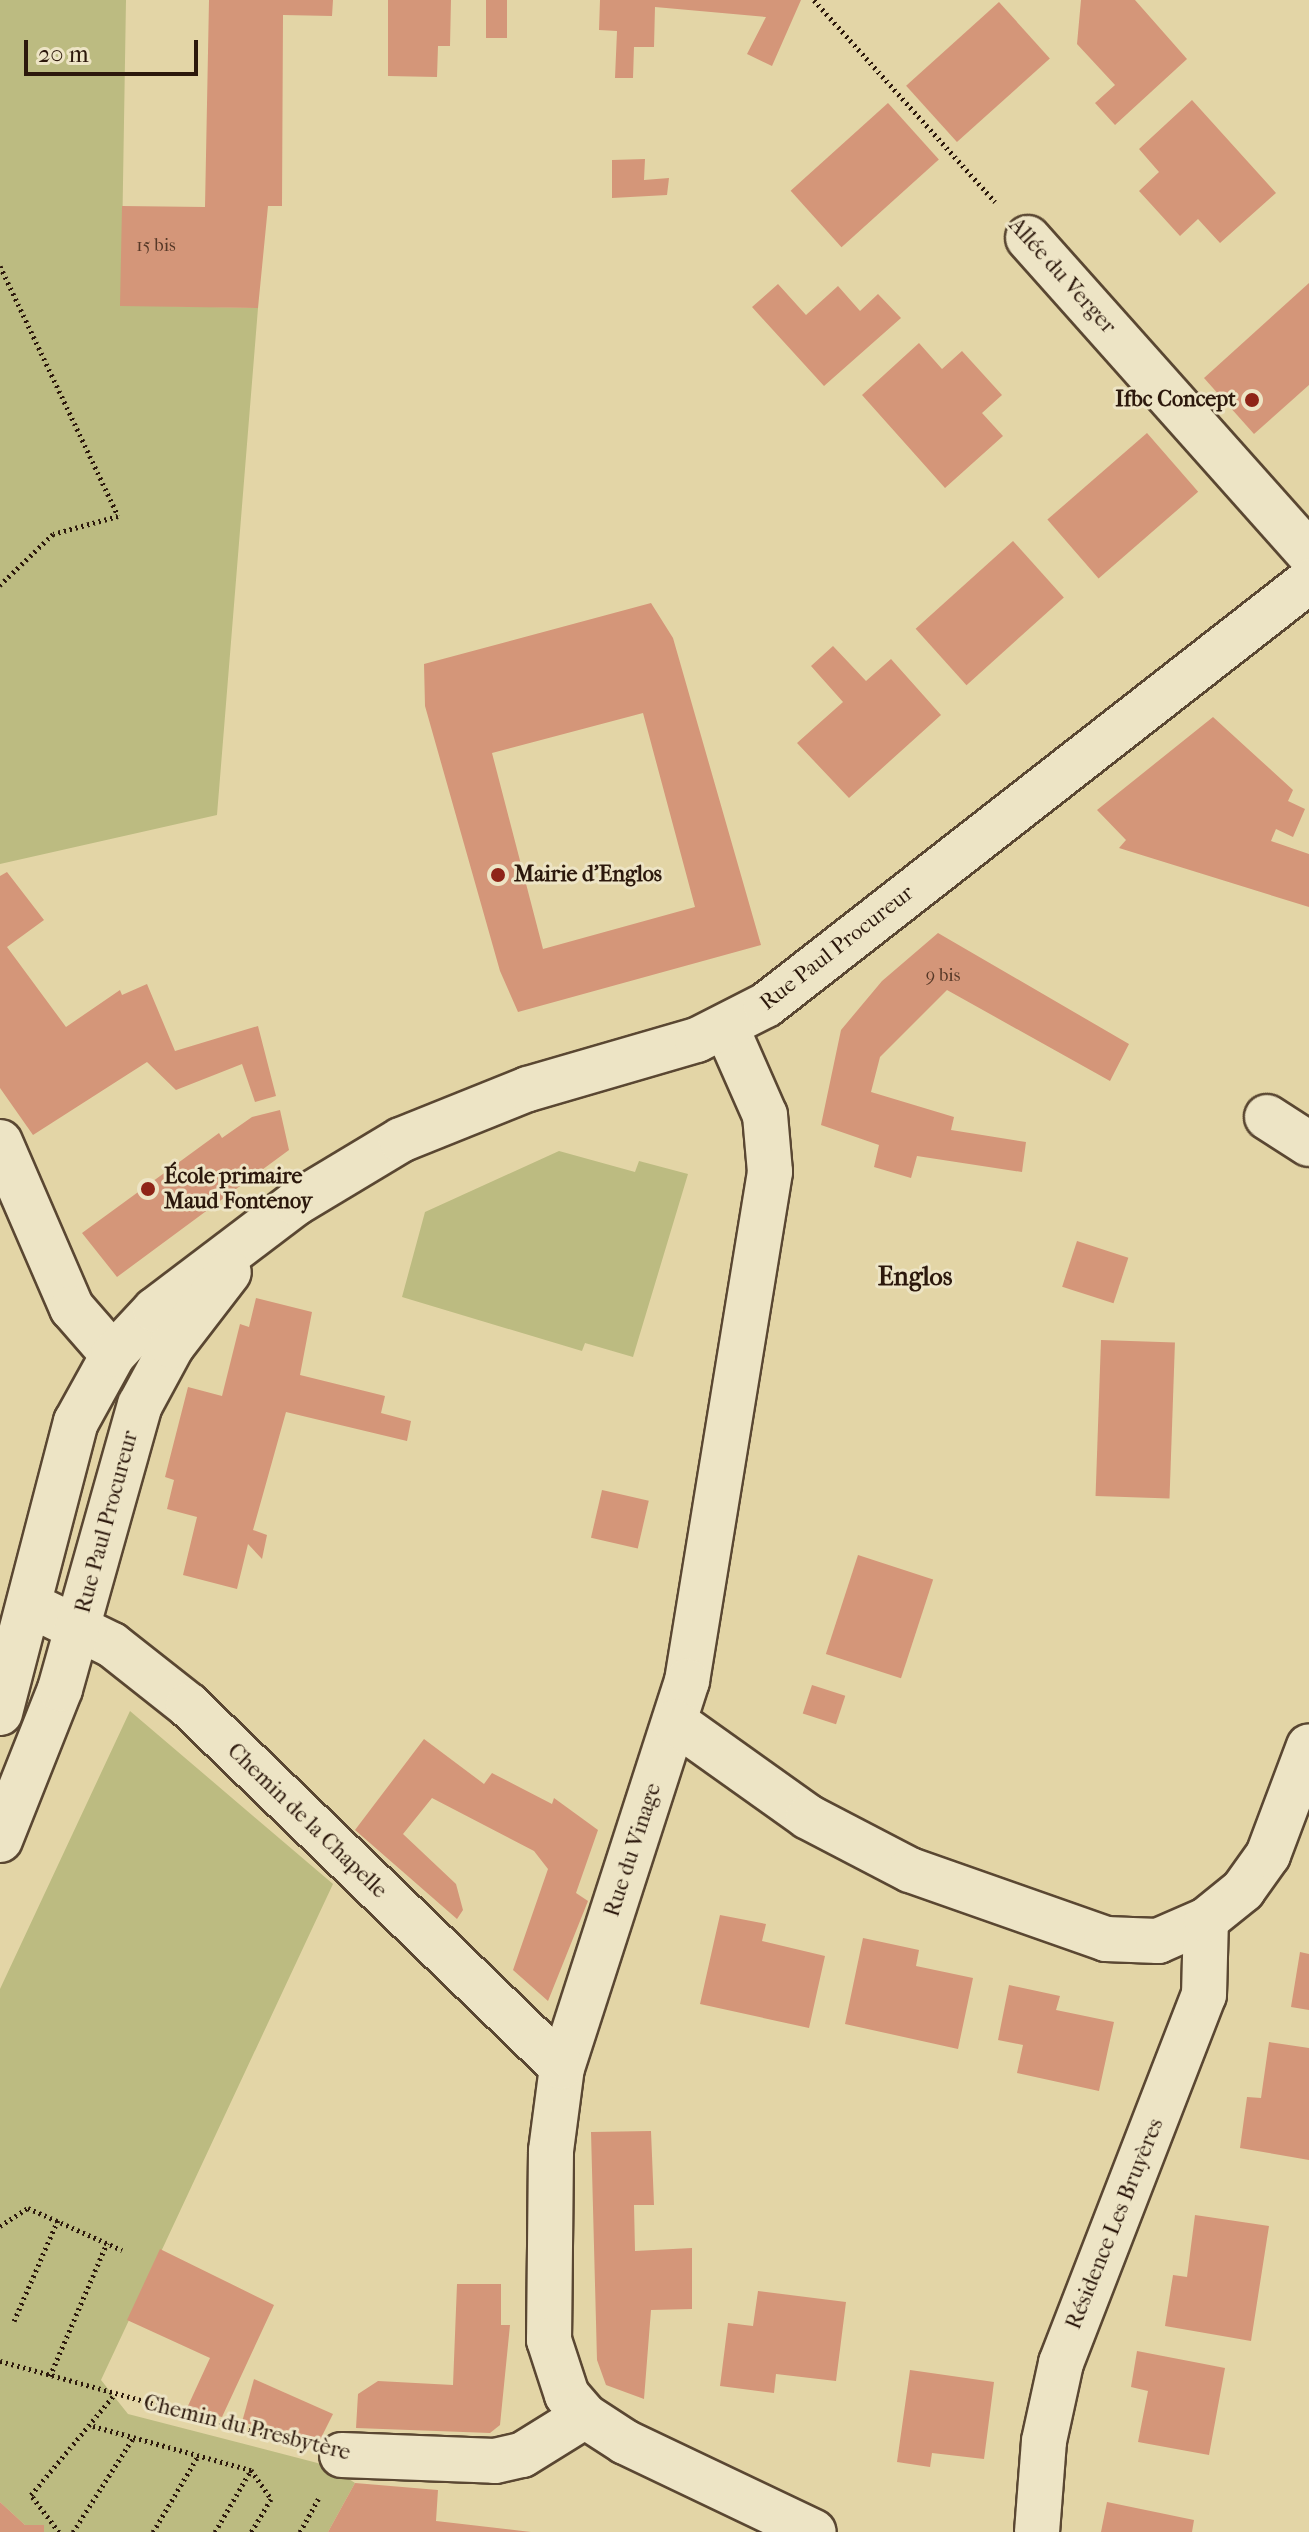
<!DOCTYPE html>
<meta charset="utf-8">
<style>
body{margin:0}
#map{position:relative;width:1309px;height:2532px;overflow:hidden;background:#e3d5a6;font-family:"IM FELL French Canon",serif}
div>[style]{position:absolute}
.green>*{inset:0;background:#bcbb81}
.building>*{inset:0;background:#d49679;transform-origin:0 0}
.path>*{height:5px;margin-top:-2.5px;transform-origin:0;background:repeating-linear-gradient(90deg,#2c180c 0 2px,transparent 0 6px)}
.roads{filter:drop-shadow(2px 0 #5a4732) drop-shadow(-2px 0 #5a4732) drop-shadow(0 2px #5a4732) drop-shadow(0 -2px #5a4732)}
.minor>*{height:44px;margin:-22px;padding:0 22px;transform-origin:22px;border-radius:22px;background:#ede4c5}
.dots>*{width:22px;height:22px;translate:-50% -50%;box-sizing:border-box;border:4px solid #ede4c5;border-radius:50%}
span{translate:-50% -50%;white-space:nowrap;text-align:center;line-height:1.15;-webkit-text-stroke:6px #ede4c5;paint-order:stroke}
.number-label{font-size:18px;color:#563827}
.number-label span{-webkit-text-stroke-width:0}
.street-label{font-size:22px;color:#2c180c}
.poi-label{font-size:22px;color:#2c180c;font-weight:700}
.right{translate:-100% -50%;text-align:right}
.left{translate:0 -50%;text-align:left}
.quarter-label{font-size:26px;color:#2c180c;font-weight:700}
.scale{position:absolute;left:24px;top:40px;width:174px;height:36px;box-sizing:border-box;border:4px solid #2c180c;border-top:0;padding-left:10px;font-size:24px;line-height:28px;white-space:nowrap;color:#2c180c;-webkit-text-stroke:6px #ede4c5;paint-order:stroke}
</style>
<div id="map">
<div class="green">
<i style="clip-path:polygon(0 0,126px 0,121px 305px,258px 308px,217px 815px,0 864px)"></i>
<i style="clip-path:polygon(559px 1151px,635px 1172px,639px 1161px,688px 1174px,633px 1357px,585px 1343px,582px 1351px,402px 1297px,425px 1212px)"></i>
<i style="clip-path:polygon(130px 1711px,333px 1884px,101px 2380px,128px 2414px,329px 2466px,355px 2483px,328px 2532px,44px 2532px,44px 2525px,25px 2525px,0 2502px,0 1989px)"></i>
</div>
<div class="building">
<i style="clip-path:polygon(209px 0,333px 0,332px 16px,283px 15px,282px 206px,268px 206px,258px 308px,120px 306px,122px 206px,205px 207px)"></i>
<i style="clip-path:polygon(388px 0,451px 0,450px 46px,438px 46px,437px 77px,388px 76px)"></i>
<i style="left:486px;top:0;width:21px;height:38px"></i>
<i style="clip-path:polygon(600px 0,801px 0,772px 66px,747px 54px,766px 17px,655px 7px,654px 47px,634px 47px,633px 78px,615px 78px,617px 31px,599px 30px)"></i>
<i style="clip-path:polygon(1081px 0,1135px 0,1187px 59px,1115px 125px,1095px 103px,1115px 85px,1077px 44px)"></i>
<i style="left:999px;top:2px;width:76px;height:125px;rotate:48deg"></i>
<i style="clip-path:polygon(1192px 100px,1276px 193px,1220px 243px,1198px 219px,1180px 236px,1139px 191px,1159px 172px,1139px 149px)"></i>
<i style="left:888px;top:103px;width:76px;height:131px;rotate:48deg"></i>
<i style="clip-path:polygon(645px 159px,644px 180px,669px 178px,667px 195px,612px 198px,612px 160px)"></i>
<i style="clip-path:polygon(1309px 283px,1309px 385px,1254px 434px,1204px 378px)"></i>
<i style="clip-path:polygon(778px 284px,806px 315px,838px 286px,860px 311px,878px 294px,901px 318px,824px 386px,752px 307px)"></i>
<i style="clip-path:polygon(919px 343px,942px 369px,962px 351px,1002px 395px,982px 413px,1003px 436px,945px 488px,862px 395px)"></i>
<i style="left:1147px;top:433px;width:78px;height:132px;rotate:49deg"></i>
<i style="left:1013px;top:541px;width:76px;height:131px;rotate:48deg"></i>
<i style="clip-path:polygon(evenodd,651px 603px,673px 638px,761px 945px,518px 1012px,500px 971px,425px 706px,424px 664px,651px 603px,643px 713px,695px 907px,543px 949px,492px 753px,643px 713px)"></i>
<i style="clip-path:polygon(833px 646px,866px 681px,891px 659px,941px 715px,849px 798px,797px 743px,843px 702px,811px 666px)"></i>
<i style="clip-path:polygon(1213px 717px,1293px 790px,1288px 801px,1305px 809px,1293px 837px,1276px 829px,1271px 841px,1309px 854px,1309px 907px,1119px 848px,1126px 840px,1097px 810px)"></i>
<i style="clip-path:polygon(7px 872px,44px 920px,7px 947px,66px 1027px,120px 990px,122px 995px,147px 984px,175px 1051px,258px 1026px,276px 1096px,255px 1102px,242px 1064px,176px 1090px,147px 1062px,33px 1135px,0 1088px,0 876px)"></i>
<i style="clip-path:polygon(938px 933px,1129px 1044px,1110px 1081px,947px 990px,880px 1057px,871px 1092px,954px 1117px,951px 1130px,1026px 1142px,1022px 1172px,917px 1156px,911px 1178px,874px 1167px,879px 1145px,821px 1125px,841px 1030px,882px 981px)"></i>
<i style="clip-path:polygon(280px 1110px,289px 1150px,117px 1277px,82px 1233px,219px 1133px,222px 1138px,252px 1117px)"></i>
<i style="left:1077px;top:1241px;width:54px;height:48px;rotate:18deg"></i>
<i style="clip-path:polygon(256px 1298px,312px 1312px,300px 1375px,385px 1396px,381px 1413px,411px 1421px,407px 1441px,286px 1412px,253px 1530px,267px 1535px,262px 1559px,248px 1544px,237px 1589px,183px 1575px,197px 1517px,167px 1509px,174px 1480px,165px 1477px,188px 1387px,222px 1396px,240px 1324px,249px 1327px)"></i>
<i style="left:1101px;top:1340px;width:74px;height:156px;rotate:2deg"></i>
<i style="left:602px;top:1490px;width:48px;height:49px;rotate:13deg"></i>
<i style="left:858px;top:1555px;width:79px;height:104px;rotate:18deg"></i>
<i style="left:812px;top:1685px;width:35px;height:30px;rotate:18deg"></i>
<i style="clip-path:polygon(424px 1739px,484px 1784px,492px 1773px,552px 1804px,554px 1798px,598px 1830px,576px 1893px,588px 1901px,548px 2001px,513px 1970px,548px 1869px,534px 1851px,432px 1798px,403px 1834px,456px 1884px,463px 1910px,457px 1919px,355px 1830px)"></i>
<i style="clip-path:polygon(720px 1915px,766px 1924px,762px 1941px,825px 1956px,809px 2028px,700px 2004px)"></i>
<i style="clip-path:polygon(863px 1938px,919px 1950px,916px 1966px,973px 1978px,958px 2049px,845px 2024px)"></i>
<i style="clip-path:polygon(1300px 1952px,1309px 1954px,1309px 2010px,1291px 2007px)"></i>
<i style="clip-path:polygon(1009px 1985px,1060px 1996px,1056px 2010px,1114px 2022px,1099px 2091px,1017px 2073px,1023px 2045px,998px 2040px)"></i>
<i style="clip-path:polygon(1269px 2042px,1309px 2048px,1309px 2160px,1240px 2148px,1247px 2097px,1261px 2098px)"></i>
<i style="clip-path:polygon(651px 2131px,654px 2205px,634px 2205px,635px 2251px,692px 2248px,692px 2309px,651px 2310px,644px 2399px,606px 2385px,597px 2360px,591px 2132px)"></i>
<i style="clip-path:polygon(1195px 2215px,1269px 2226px,1251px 2341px,1165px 2326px,1173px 2275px,1187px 2277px)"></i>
<i style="clip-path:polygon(160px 2249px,274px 2305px,222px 2417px,187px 2408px,210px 2358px,127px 2320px)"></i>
<i style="clip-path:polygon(457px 2284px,501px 2284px,501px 2325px,510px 2325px,500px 2425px,490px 2433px,356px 2428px,358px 2394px,378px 2381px,453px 2385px)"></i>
<i style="clip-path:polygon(758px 2291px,846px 2302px,836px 2381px,776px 2374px,774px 2393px,720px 2386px,728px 2323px,753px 2326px)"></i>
<i style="clip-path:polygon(1137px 2351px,1225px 2368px,1209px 2455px,1138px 2442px,1148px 2391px,1131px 2387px)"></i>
<i style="clip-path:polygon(910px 2370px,994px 2382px,984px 2459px,932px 2453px,930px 2467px,897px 2462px)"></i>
<i style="clip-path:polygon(254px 2379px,333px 2414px,319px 2442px,242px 2422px)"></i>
<i style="clip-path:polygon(355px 2483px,438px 2490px,436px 2521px,531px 2532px,328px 2532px)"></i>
<i style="clip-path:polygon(0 2502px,25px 2525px,44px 2525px,44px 2532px,0 2532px)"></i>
<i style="clip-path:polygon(1107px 2502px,1194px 2520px,1192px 2532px,1101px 2532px)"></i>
</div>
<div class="path">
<i style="left:814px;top:0;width:271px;rotate:48.1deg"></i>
<i style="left:0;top:266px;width:276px;rotate:64.7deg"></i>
<i style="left:118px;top:516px;width:67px;rotate:164.5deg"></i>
<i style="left:53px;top:534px;width:74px;rotate:136.1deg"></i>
<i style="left:0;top:2226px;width:33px;rotate:-33deg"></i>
<i style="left:28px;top:2208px;width:103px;rotate:24.1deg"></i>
<i style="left:14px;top:2321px;width:110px;rotate:-66.5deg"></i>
<i style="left:0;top:2361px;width:303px;rotate:15.5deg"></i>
<i style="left:50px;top:2376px;width:145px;rotate:-66.8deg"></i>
<i style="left:93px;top:2426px;width:164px;rotate:15.6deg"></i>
<i style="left:251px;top:2470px;width:35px;rotate:55deg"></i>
<i style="left:271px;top:2499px;width:39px;rotate:121deg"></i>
<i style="left:59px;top:2532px;width:46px;rotate:-127.1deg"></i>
<i style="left:31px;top:2495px;width:130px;rotate:-50.3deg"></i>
<i style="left:73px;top:2532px;width:112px;rotate:-57.4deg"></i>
<i style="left:153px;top:2532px;width:86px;rotate:-59.3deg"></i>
<i style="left:215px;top:2532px;width:72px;rotate:-59.9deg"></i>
<i style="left:300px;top:2532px;width:38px;rotate:-61deg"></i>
</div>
<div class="roads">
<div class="minor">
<i style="left:1028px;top:238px;width:422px;rotate:48.3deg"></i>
<i style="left:727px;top:1029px;width:94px;rotate:66.2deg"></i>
<i style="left:765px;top:1115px;width:57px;rotate:85deg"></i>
<i style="left:770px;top:1172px;width:516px;rotate:99.26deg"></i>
<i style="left:687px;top:1681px;width:406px;rotate:107.9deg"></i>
<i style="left:562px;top:2067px;width:85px;rotate:97.5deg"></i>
<i style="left:551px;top:2151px;width:189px;rotate:90.6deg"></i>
<i style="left:549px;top:2340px;width:58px;rotate:71.9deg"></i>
<i style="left:567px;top:2395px;width:28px;rotate:49deg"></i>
<i style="left:585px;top:2416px;width:48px;rotate:33deg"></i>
<i style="left:625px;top:2442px;width:209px;rotate:25.5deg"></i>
<i style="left:1267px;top:1117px;width:50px;rotate:32.7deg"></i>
<i style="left:0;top:1142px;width:181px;rotate:66.6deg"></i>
<i style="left:72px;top:1308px;width:62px;rotate:48.9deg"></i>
<i style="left:30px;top:1605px;width:91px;rotate:26deg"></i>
<i style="left:112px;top:1645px;width:97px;rotate:38.3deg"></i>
<i style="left:188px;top:1705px;width:520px;rotate:44.07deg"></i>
<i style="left:0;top:1713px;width:301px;rotate:-75.4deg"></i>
<i style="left:76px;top:1422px;width:77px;rotate:-61.1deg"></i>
<i style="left:113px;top:1355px;width:62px;rotate:-47deg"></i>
<i style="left:155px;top:1310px;width:177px;rotate:-37.2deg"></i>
<i style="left:296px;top:1203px;width:122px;rotate:-31deg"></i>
<i style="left:401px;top:1140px;width:137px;rotate:-21.9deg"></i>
<i style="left:528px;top:1089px;width:176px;rotate:-16.2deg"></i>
<i style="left:697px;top:1040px;width:77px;rotate:-26.9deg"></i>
<i style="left:766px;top:1005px;width:689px;rotate:-37.98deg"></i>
<i style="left:675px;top:1722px;width:163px;rotate:35.5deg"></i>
<i style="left:808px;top:1817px;width:115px;rotate:27.5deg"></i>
<i style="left:910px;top:1870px;width:208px;rotate:19.4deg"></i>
<i style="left:1106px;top:1939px;width:52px;rotate:2.2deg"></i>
<i style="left:1158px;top:1941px;width:52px;rotate:-23.6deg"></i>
<i style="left:0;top:1840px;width:162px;rotate:-68.3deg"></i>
<i style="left:60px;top:1689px;width:295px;rotate:-74.3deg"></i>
<i style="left:140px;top:1405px;width:67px;rotate:-61.5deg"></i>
<i style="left:172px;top:1346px;width:93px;rotate:-52.4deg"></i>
<i style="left:342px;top:2455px;width:153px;rotate:2.2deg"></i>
<i style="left:495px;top:2461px;width:28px;rotate:-13deg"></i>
<i style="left:522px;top:2455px;width:74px;rotate:-31.8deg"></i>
<i style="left:1037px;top:2532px;width:91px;rotate:-85.6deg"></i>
<i style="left:1044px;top:2441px;width:80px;rotate:-77.7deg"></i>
<i style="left:1061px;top:2363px;width:395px;rotate:-68.8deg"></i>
<i style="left:1204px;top:1995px;width:75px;rotate:-88.5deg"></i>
<i style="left:1206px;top:1920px;width:48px;rotate:-39deg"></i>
<i style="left:1243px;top:1890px;width:43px;rotate:-54.5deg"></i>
<i style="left:1268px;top:1855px;width:116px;rotate:-69.4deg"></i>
</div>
</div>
<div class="dots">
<i style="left:1252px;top:400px;background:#8f2418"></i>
<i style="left:498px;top:875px;background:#8f2418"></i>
<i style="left:148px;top:1189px;background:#8f2418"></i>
</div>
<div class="number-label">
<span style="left:156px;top:246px">15 bis</span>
<span style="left:943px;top:976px">9 bis</span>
</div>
<div class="street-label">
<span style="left:1062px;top:276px;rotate:48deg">Allée du Verger</span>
<span style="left:837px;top:948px;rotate:-38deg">Rue Paul Procureur</span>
<span style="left:107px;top:1522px;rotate:-75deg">Rue Paul Procureur</span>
<span style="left:307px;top:1821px;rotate:44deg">Chemin de la Chapelle</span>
<span style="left:633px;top:1850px;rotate:-72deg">Rue du Vinage</span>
<span style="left:1115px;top:2224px;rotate:-68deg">Résidence Les Bruyères</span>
<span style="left:247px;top:2428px;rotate:14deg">Chemin du Presbytère</span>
</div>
<div class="poi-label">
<span class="right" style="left:1236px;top:400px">Ifbc Concept</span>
<span class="left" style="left:514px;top:875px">Mairie d'Englos</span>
<span class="left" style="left:164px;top:1189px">École primaire<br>Maud Fontenoy</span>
</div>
<div class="quarter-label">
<span style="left:915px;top:1277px">Englos</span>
</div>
<div class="scale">20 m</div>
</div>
